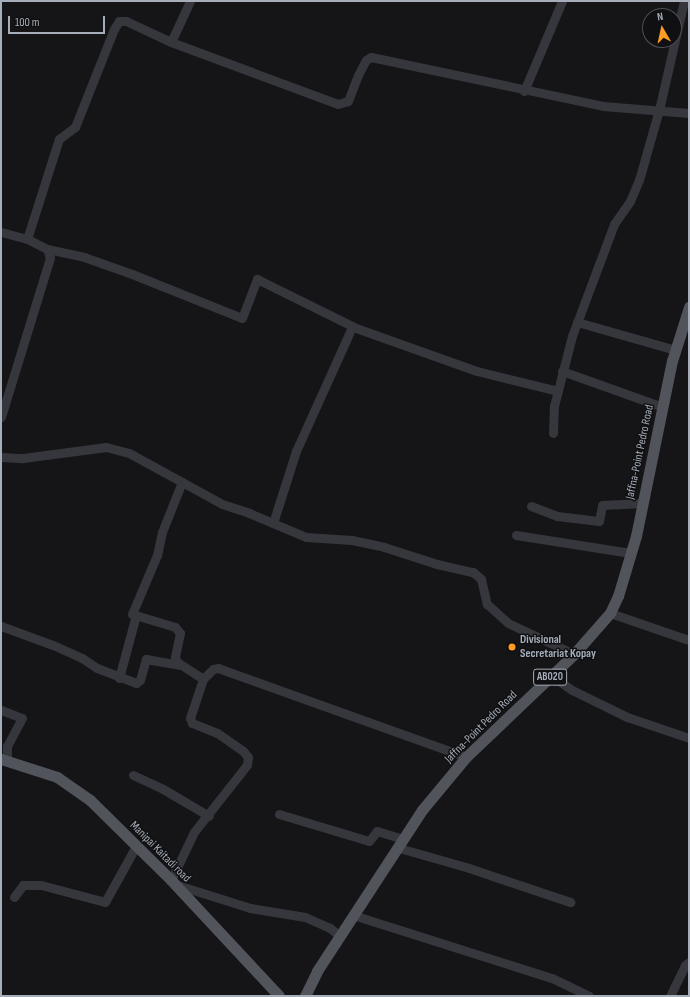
<!DOCTYPE html>
<style>
body{margin:0}
#map{position:relative;width:690px;height:997px;overflow:hidden;background:#151517;font-family:"Sofia Sans Condensed",sans-serif}
div>[style]{position:absolute}
.minor>*{height:9px;margin:-4.5px;padding:0 4.5px;transform-origin:4.5px;border-radius:4.5px;background:#35373c}
.major>*{height:11px;margin:-5.5px;padding:0 5.5px;transform-origin:5.5px;border-radius:5.5px;background:#51545b}
.dots>*{width:11px;height:11px;translate:-50% -50%;box-sizing:border-box;border:2px solid #101012;border-radius:50%}
span{translate:-50% -50%;white-space:nowrap;text-align:center;line-height:1.15;-webkit-text-stroke:3px #101012;paint-order:stroke}
.shield-label span{padding:1px 3px;background:#101012;border:1px solid;border-radius:3px;-webkit-text-stroke-width:0}
.shield-label{font-size:11px;color:#a5adb8;font-weight:700}
.street-label{font-size:12px;color:#a5adb8}
.poi-label{font-size:12px;color:#a5adb8;font-weight:700}
.left{translate:0 -50%;text-align:left}
.frame{position:absolute;inset:0;border:2px solid #a5adb8;pointer-events:none}
.north{position:absolute;left:642px;top:8px;width:40px;height:40px;box-sizing:border-box;background:#101012;border:1px solid #4c4f54;border-radius:50%;rotate:351deg;font-size:11px;font-weight:700;line-height:16px;text-align:center;color:#a5adb8}
.north::after{content:'';display:block;margin:auto;width:14px;height:18px;background:#ff9c24;clip-path:polygon(50% 0,100% 100%,50% 72%,0 100%)}
.scale{position:absolute;left:8px;top:16px;width:97px;height:18px;box-sizing:border-box;border:2px solid #a5adb8;border-top:0;padding-left:5px;font-size:12px;line-height:14px;white-space:nowrap;color:#a5adb8;-webkit-text-stroke:3px #101012;paint-order:stroke}
</style>
<div id="map">
<div class="minor">
<i style="left:171px;top:42px;width:178px;rotate:20.4deg"></i>
<i style="left:338px;top:104px;width:10px;rotate:-17deg"></i>
<i style="left:348px;top:101px;width:28px;rotate:-69deg"></i>
<i style="left:358px;top:75px;width:17px;rotate:-62deg"></i>
<i style="left:366px;top:60px;width:6px;rotate:-31deg"></i>
<i style="left:371px;top:57px;width:237px;rotate:11.9deg"></i>
<i style="left:603px;top:106px;width:86px;rotate:4.7deg"></i>
<i style="left:524px;top:91px;width:98px;rotate:-67.1deg"></i>
<i style="left:1px;top:232px;width:27px;rotate:15deg"></i>
<i style="left:47px;top:249px;width:38px;rotate:12deg"></i>
<i style="left:84px;top:257px;width:51px;rotate:19.5deg"></i>
<i style="left:132px;top:274px;width:118px;rotate:21.8deg"></i>
<i style="left:242px;top:318px;width:42px;rotate:-69deg"></i>
<i style="left:257px;top:279px;width:110px;rotate:26.3deg"></i>
<i style="left:356px;top:328px;width:128px;rotate:19.6deg"></i>
<i style="left:477px;top:371px;width:83px;rotate:13.9deg"></i>
<i style="left:577px;top:322px;width:102px;rotate:15.9deg"></i>
<i style="left:562px;top:371px;width:107px;rotate:19.6deg"></i>
<i style="left:1px;top:417px;width:166px;rotate:-72.9deg"></i>
<i style="left:50px;top:258px;width:9px;rotate:-108deg"></i>
<i style="left:47px;top:249px;width:22px;rotate:-153deg"></i>
<i style="left:27px;top:239px;width:105px;rotate:-72.3deg"></i>
<i style="left:59px;top:139px;width:20px;rotate:-37deg"></i>
<i style="left:75px;top:127px;width:105px;rotate:-68.3deg"></i>
<i style="left:114px;top:29px;width:9px;rotate:-58deg"></i>
<i style="left:119px;top:21px;width:7px"></i>
<i style="left:126px;top:21px;width:50px;rotate:25deg"></i>
<i style="left:171px;top:42px;width:45px;rotate:-65.1deg"></i>
<i style="left:553px;top:433px;width:27px;rotate:-88deg"></i>
<i style="left:554px;top:406px;width:72px;rotate:-75.6deg"></i>
<i style="left:572px;top:336px;width:120px;rotate:-69.4deg"></i>
<i style="left:614px;top:224px;width:28px;rotate:-55deg"></i>
<i style="left:630px;top:201px;width:23px;rotate:-67deg"></i>
<i style="left:639px;top:180px;width:73px;rotate:-74.1deg"></i>
<i style="left:659px;top:110px;width:112px;rotate:-77.1deg"></i>
<i style="left:1px;top:457px;width:22px;rotate:3deg"></i>
<i style="left:23px;top:458px;width:84px;rotate:-7.5deg"></i>
<i style="left:106px;top:447px;width:24px;rotate:15deg"></i>
<i style="left:129px;top:453px;width:106px;rotate:28.7deg"></i>
<i style="left:222px;top:504px;width:28px;rotate:18deg"></i>
<i style="left:249px;top:513px;width:62px;rotate:22.8deg"></i>
<i style="left:306px;top:537px;width:46px;rotate:3.7deg"></i>
<i style="left:352px;top:540px;width:33px;rotate:12deg"></i>
<i style="left:384px;top:547px;width:56px;rotate:17.8deg"></i>
<i style="left:437px;top:564px;width:37px;rotate:13deg"></i>
<i style="left:473px;top:572px;width:11px;rotate:41deg"></i>
<i style="left:481px;top:579px;width:26px;rotate:77deg"></i>
<i style="left:487px;top:604px;width:28px;rotate:42deg"></i>
<i style="left:508px;top:623px;width:73px;rotate:25.2deg"></i>
<i style="left:182px;top:482px;width:54px;rotate:111.8deg"></i>
<i style="left:162px;top:532px;width:24px;rotate:102deg"></i>
<i style="left:157px;top:555px;width:64px;rotate:113deg"></i>
<i style="left:132px;top:614px;width:45px;rotate:16.8deg"></i>
<i style="left:175px;top:627px;width:8px;rotate:50deg"></i>
<i style="left:180px;top:633px;width:25px;rotate:102deg"></i>
<i style="left:175px;top:657px;width:5px;rotate:68deg"></i>
<i style="left:177px;top:662px;width:31px;rotate:33deg"></i>
<i style="left:531px;top:506px;width:28px;rotate:21deg"></i>
<i style="left:557px;top:516px;width:42px;rotate:6.8deg"></i>
<i style="left:599px;top:521px;width:16px;rotate:-79deg"></i>
<i style="left:602px;top:505px;width:41px;rotate:-2.8deg"></i>
<i style="left:273px;top:523px;width:76px;rotate:-72.3deg"></i>
<i style="left:296px;top:451px;width:136px;rotate:-65.7deg"></i>
<i style="left:516px;top:535px;width:116px;rotate:8.9deg"></i>
<i style="left:610px;top:613px;width:83px;rotate:18.9deg"></i>
<i style="left:1px;top:626px;width:55px;rotate:20.1deg"></i>
<i style="left:53px;top:645px;width:32px;rotate:24deg"></i>
<i style="left:82px;top:658px;width:18px;rotate:34deg"></i>
<i style="left:97px;top:668px;width:42px;rotate:21deg"></i>
<i style="left:136px;top:683px;width:5px;rotate:-37deg"></i>
<i style="left:140px;top:680px;width:22px;rotate:-74deg"></i>
<i style="left:146px;top:659px;width:35px;rotate:10deg"></i>
<i style="left:552px;top:676px;width:24px;rotate:35deg"></i>
<i style="left:572px;top:690px;width:61px;rotate:26.1deg"></i>
<i style="left:627px;top:717px;width:65px;rotate:18.7deg"></i>
<i style="left:119px;top:678px;width:65px;rotate:-74.9deg"></i>
<i style="left:1px;top:710px;width:22px;rotate:21deg"></i>
<i style="left:22px;top:718px;width:32px;rotate:118deg"></i>
<i style="left:7px;top:746px;width:15px;rotate:90deg"></i>
<i style="left:133px;top:775px;width:33px;rotate:25deg"></i>
<i style="left:163px;top:789px;width:53px;rotate:30.4deg"></i>
<i style="left:279px;top:814px;width:94px;rotate:16.7deg"></i>
<i style="left:369px;top:841px;width:13px;rotate:-51deg"></i>
<i style="left:377px;top:831px;width:28px;rotate:17deg"></i>
<i style="left:399px;top:848px;width:73px;rotate:15.9deg"></i>
<i style="left:469px;top:868px;width:107px;rotate:18.6deg"></i>
<i style="left:171px;top:880px;width:53px;rotate:-64.4deg"></i>
<i style="left:194px;top:832px;width:85px;rotate:-51.7deg"></i>
<i style="left:247px;top:765px;width:8px;rotate:-83deg"></i>
<i style="left:248px;top:757px;width:8px;rotate:-130deg"></i>
<i style="left:243px;top:751px;width:32px;rotate:-145deg"></i>
<i style="left:217px;top:733px;width:27px;rotate:-158deg"></i>
<i style="left:192px;top:723px;width:5px;rotate:-112deg"></i>
<i style="left:190px;top:718px;width:41px;rotate:-71.6deg"></i>
<i style="left:203px;top:679px;width:14px;rotate:-45deg"></i>
<i style="left:213px;top:669px;width:5px;rotate:-11deg"></i>
<i style="left:218px;top:668px;width:263px;rotate:19.7deg"></i>
<i style="left:174px;top:884px;width:80px;rotate:17.5deg"></i>
<i style="left:250px;top:908px;width:56px;rotate:9.3deg"></i>
<i style="left:305px;top:917px;width:27px;rotate:24deg"></i>
<i style="left:330px;top:928px;width:13px;rotate:39deg"></i>
<i style="left:14px;top:897px;width:15px;rotate:-53deg"></i>
<i style="left:23px;top:885px;width:18px"></i>
<i style="left:41px;top:885px;width:66px;rotate:14.9deg"></i>
<i style="left:105px;top:902px;width:64px;rotate:-61deg"></i>
<i style="left:353px;top:915px;width:209px;rotate:17.6deg"></i>
<i style="left:552px;top:978px;width:41px;rotate:25.9deg"></i>
<i style="left:670px;top:996px;width:34px;rotate:-64deg"></i>
<i style="left:685px;top:965px;width:5px;rotate:-37deg"></i>
</div>
<div class="major">
<i style="left:1px;top:759px;width:59px;rotate:17.8deg"></i>
<i style="left:57px;top:777px;width:40px;rotate:34.9deg"></i>
<i style="left:90px;top:800px;width:114px;rotate:44.6deg"></i>
<i style="left:171px;top:880px;width:158px;rotate:47deg"></i>
<i style="left:305px;top:996px;width:28px;rotate:-64deg"></i>
<i style="left:317px;top:971px;width:192px;rotate:-56.9deg"></i>
<i style="left:422px;top:810px;width:69px;rotate:-50.3deg"></i>
<i style="left:466px;top:757px;width:149px;rotate:-43.6deg"></i>
<i style="left:574px;top:654px;width:55px;rotate:-48.7deg"></i>
<i style="left:610px;top:613px;width:19px;rotate:-65deg"></i>
<i style="left:618px;top:596px;width:63px;rotate:-73.3deg"></i>
<i style="left:636px;top:536px;width:179px;rotate:-78.4deg"></i>
<i style="left:672px;top:361px;width:57px;rotate:-72.5deg"></i>
</div>
<div class="dots">
<i style="left:512px;top:647px;background:#ff9c24"></i>
</div>
<div class="shield-label">
<span style="left:550px;top:677px">AB020</span>
</div>
<div class="street-label">
<span style="left:640px;top:452px;rotate:-78deg">Jaffna-Point Pedro Road</span>
<span style="left:481px;top:727px;rotate:-45deg">Jaffna-Point Pedro Road</span>
<span style="left:160px;top:852px;rotate:45deg">Manipai Kaitadi road</span>
</div>
<div class="poi-label">
<span class="left" style="left:520px;top:647px">Divisional<br>Secretariat Kopay</span>
</div>
<div class="frame"></div>
<div class="north">N</div>
<div class="scale">100 m</div>
</div>
